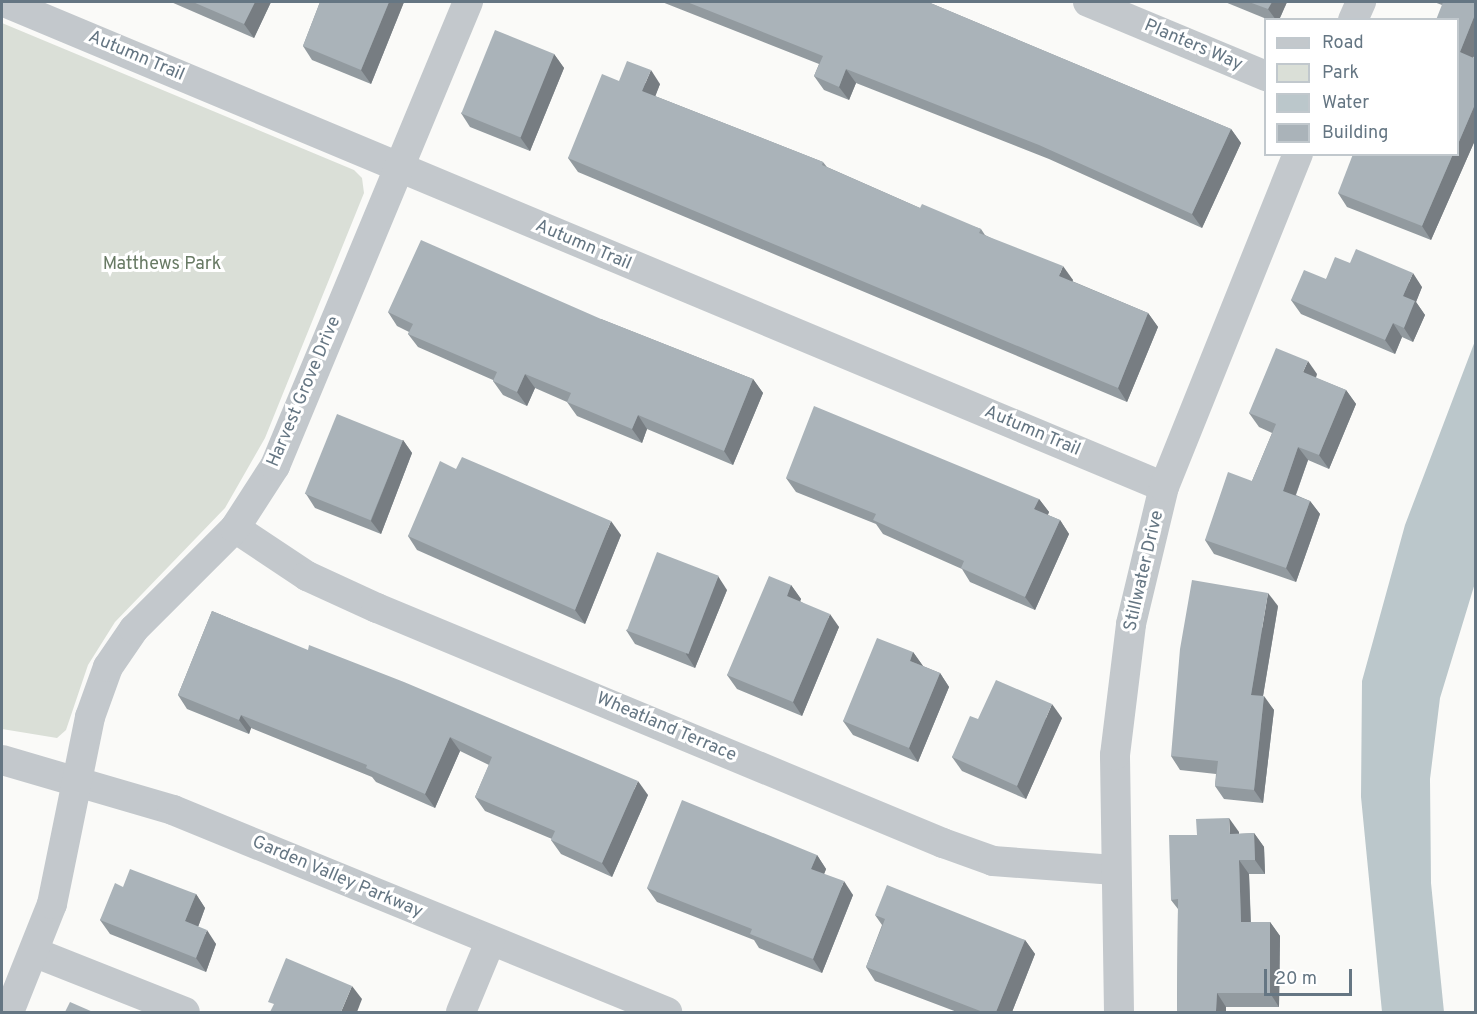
<!DOCTYPE html>
<style>
body{margin:0}
#map{position:relative;width:1477px;height:1014px;overflow:hidden;background:#fafaf8;font-family:Overpass,sans-serif}
div>[style]{position:absolute}
.green>*{inset:0;background:#dadfd7}
.water>*{inset:0;background:#bbc7cb}
.minor>*{height:30px;margin:-15px;padding:0 15px;transform-origin:15px;border-radius:15px;background:#c3c8cc}
.wall>*{inset:0;background:#929a9f}
.shaded-wall>*{inset:0;background:#777d82}
.building>*{inset:0;background:#aab3b9;transform-origin:0 0}
span{translate:-50% -50%;white-space:nowrap;text-align:center;line-height:1.15;-webkit-text-stroke:6px #fff;paint-order:stroke}
.street-label{font-size:18px;color:#657683}
.park-label{font-size:18px;color:#687a64}
.frame{position:absolute;inset:0;border:3px solid #657683;pointer-events:none}
.legend{position:absolute;left:1264px;top:18px;width:195px;height:138px;box-sizing:border-box;background:#fff;border:2px solid #c1c8cd;margin:0;padding:8px 10px;list-style:none;font-size:18px;color:#657683}
.legend li{display:flex;align-items:center;gap:12px;height:30px}
.legend b{width:30px;border:2px solid #c1c8cd}
.scale{position:absolute;left:1264px;top:969px;width:88px;height:27px;box-sizing:border-box;border:3px solid #657683;border-top:0;padding-left:8px;font-size:18px;line-height:21px;white-space:nowrap;color:#657683;-webkit-text-stroke:4px #fff;paint-order:stroke}
</style>
<div id="map">
<div class="green">
<i style="clip-path:polygon(2px 23px,354px 170px,362px 178px,364px 193px,265px 438px,225px 508px,115px 622px,88px 665px,66px 730px,57px 738px,2px 729px)"></i>
</div>
<div class="water">
<i style="clip-path:polygon(1475px 341px,1475px 583px,1440px 698px,1430px 779px,1431px 883px,1444px 1012px,1382px 1012px,1361px 797px,1362px 681px,1405px 525px)"></i>
</div>
<div class="minor">
<i style="left:4px;top:2px;width:1257px;rotate:22.69deg"></i>
<i style="left:1088px;top:2px;width:193px;rotate:22.6deg"></i>
<i style="left:1353px;top:20px;width:20px;rotate:-66deg"></i>
<i style="left:235px;top:528px;width:87px;rotate:33.7deg"></i>
<i style="left:307px;top:576px;width:77px;rotate:24.6deg"></i>
<i style="left:377px;top:608px;width:613px;rotate:22.55deg"></i>
<i style="left:943px;top:843px;width:53px;rotate:19.8deg"></i>
<i style="left:993px;top:861px;width:122px;rotate:4.2deg"></i>
<i style="left:2px;top:760px;width:178px;rotate:16.3deg"></i>
<i style="left:173px;top:810px;width:534px;rotate:22.24deg"></i>
<i style="left:36px;top:953px;width:160px;rotate:21.6deg"></i>
<i style="left:9px;top:1012px;width:116px;rotate:-68.3deg"></i>
<i style="left:52px;top:904px;width:191px;rotate:-78.5deg"></i>
<i style="left:90px;top:717px;width:53px;rotate:-70.2deg"></i>
<i style="left:108px;top:667px;width:46px;rotate:-55.6deg"></i>
<i style="left:134px;top:629px;width:143px;rotate:-45deg"></i>
<i style="left:235px;top:528px;width:74px;rotate:-57.2deg"></i>
<i style="left:275px;top:466px;width:503px;rotate:-67.42deg"></i>
<i style="left:461px;top:1012px;width:76px;rotate:-67.5deg"></i>
<i style="left:1119px;top:1012px;width:257px;rotate:-90.9deg"></i>
<i style="left:1115px;top:755px;width:132px;rotate:-83deg"></i>
<i style="left:1131px;top:624px;width:141px;rotate:-76.5deg"></i>
<i style="left:1164px;top:487px;width:359px;rotate:-68.1deg"></i>
</div>
<div class="wall">
<i style="clip-path:polygon(171px 2px,271px 2px,254px 38px)"></i>
<i style="clip-path:polygon(320px 2px,404px 2px,371px 84px,312px 60px,303px 46px)"></i>
<i style="clip-path:polygon(662px 2px,928px 2px,1231px 129px,1241px 143px,1202px 228px,1049px 159px,856px 83px,849px 100px,824px 90px,814px 76px,819px 64px)"></i>
<i style="clip-path:polygon(1225px 2px,1287px 2px,1279px 20px,1269px 20px)"></i>
<i style="clip-path:polygon(1434px 2px,1476px 2px,1476px 51px,1473px 58px,1476px 59px,1476px 138px,1431px 240px,1347px 207px,1338px 193px,1458px 154px,1442px 5px)"></i>
<i style="clip-path:polygon(554px 54px,564px 68px,530px 151px,470px 127px,461px 113px)"></i>
<i style="clip-path:polygon(619px 81px,660px 84px,655px 96px,823px 162px,827px 167px,920px 208px,981px 229px,985px 235px,1073px 280px,1072px 281px,1148px 313px,1158px 327px,1127px 402px,578px 172px,568px 158px)"></i>
<i style="clip-path:polygon(1350px 263px,1422px 287px,1416px 302px,1425px 315px,1413px 342px,1402px 337px,1395px 354px,1301px 314px,1291px 300px,1326px 279px)"></i>
<i style="clip-path:polygon(388px 312px,601px 319px,753px 379px,763px 393px,733px 465px,647px 429px,642px 443px,577px 416px,567px 402px,535px 388px,527px 406px,503px 395px,493px 381px,493px 380px,418px 347px,408px 334px,409px 332px,397px 326px)"></i>
<i style="clip-path:polygon(1317px 374px,1316px 378px,1346px 390px,1356px 404px,1329px 469px,1308px 460px,1296px 495px,1310px 501px,1320px 514px,1296px 582px,1214px 554px,1205px 540px,1252px 481px,1272px 433px,1259px 427px,1249px 413px)"></i>
<i style="clip-path:polygon(403px 440px,412px 453px,381px 534px,315px 508px,306px 494px)"></i>
<i style="clip-path:polygon(456px 469px,621px 535px,585px 624px,417px 550px,408px 536px)"></i>
<i style="clip-path:polygon(786px 478px,1039px 499px,1049px 512px,1048px 515px,1060px 520px,1069px 534px,1035px 610px,970px 582px,962px 569px,883px 534px,876px 524px,796px 492px)"></i>
<i style="clip-path:polygon(791px 585px,801px 599px,800px 601px,839px 627px,802px 716px,737px 689px,727px 675px)"></i>
<i style="clip-path:polygon(727px 590px,695px 668px,635px 644px,626px 630px)"></i>
<i style="clip-path:polygon(1278px 606px,1263px 696px,1274px 710px,1263px 803px,1224px 799px,1215px 786px,1216px 774px,1180px 770px,1171px 756px)"></i>
<i style="clip-path:polygon(212px 611px,648px 795px,612px 877px,561px 854px,551px 840px,552px 839px,485px 811px,475px 797px,489px 765px,460px 751px,435px 808px,376px 782px,372px 777px,251px 728px,249px 734px,187px 709px,178px 695px)"></i>
<i style="clip-path:polygon(913px 652px,923px 666px,940px 673px,949px 687px,918px 762px,853px 735px,843px 721px)"></i>
<i style="clip-path:polygon(1062px 718px,1026px 799px,962px 771px,952px 757px,978px 719px)"></i>
<i style="clip-path:polygon(1239px 832px,1239px 834px,1254px 833px,1264px 847px,1265px 874px,1249px 874px,1251px 922px,1270px 922px,1280px 936px,1279px 1007px,1226px 1007px,1226px 1012px,1178px 1012px,1177px 1011px,1178px 909px,1171px 900px,1197px 835px)"></i>
<i style="clip-path:polygon(817px 855px,826px 869px,824px 874px,853px 895px,822px 973px,759px 948px,754px 940px,657px 902px,647px 888px)"></i>
<i style="clip-path:polygon(123px 887px,196px 894px,205px 908px,198px 927px,216px 944px,206px 972px,110px 934px,100px 920px)"></i>
<i style="clip-path:polygon(875px 915px,1025px 940px,1035px 954px,1012px 1012px,957px 1012px,875px 981px,866px 967px,882px 925px)"></i>
</div>
<div class="shaded-wall">
<i style="clip-path:polygon(255px 2px,271px 2px,254px 38px,244px 24px)"></i>
<i style="clip-path:polygon(389px 2px,404px 2px,371px 84px,361px 70px)"></i>
<i style="clip-path:polygon(1272px 2px,1287px 2px,1279px 20px,1276px 20px,1268px 9px)"></i>
<i style="clip-path:polygon(1476px 12px,1476px 51px,1470px 66px,1460px 52px)"></i>
<i style="clip-path:polygon(554px 54px,564px 68px,530px 151px,520px 137px)"></i>
<i style="clip-path:polygon(846px 69px,856px 83px,849px 100px,839px 87px)"></i>
<i style="clip-path:polygon(651px 70px,660px 84px,652px 105px,642px 91px)"></i>
<i style="clip-path:polygon(1476px 102px,1476px 138px,1431px 240px,1422px 226px,1453px 154px,1458px 154px,1458px 144px)"></i>
<i style="clip-path:polygon(1231px 129px,1241px 143px,1202px 228px,1192px 214px)"></i>
<i style="clip-path:polygon(1063px 266px,1073px 280px,1069px 290px,1059px 276px)"></i>
<i style="clip-path:polygon(1413px 273px,1422px 287px,1416px 302px,1425px 315px,1413px 342px,1404px 328px,1403px 296px)"></i>
<i style="clip-path:polygon(1148px 313px,1158px 327px,1127px 402px,1118px 388px)"></i>
<i style="clip-path:polygon(1393px 323px,1402px 337px,1395px 354px,1385px 340px)"></i>
<i style="clip-path:polygon(1308px 361px,1317px 374px,1312px 386px,1303px 372px)"></i>
<i style="clip-path:polygon(525px 374px,535px 388px,527px 406px,517px 392px)"></i>
<i style="clip-path:polygon(753px 379px,763px 393px,733px 465px,724px 451px)"></i>
<i style="clip-path:polygon(1346px 390px,1356px 404px,1329px 469px,1319px 455px)"></i>
<i style="clip-path:polygon(638px 415px,647px 429px,642px 443px,632px 429px)"></i>
<i style="clip-path:polygon(403px 440px,412px 453px,381px 534px,371px 521px)"></i>
<i style="clip-path:polygon(1298px 447px,1308px 460px,1292px 505px,1283px 491px)"></i>
<i style="clip-path:polygon(1039px 499px,1049px 512px,1044px 522px,1034px 509px)"></i>
<i style="clip-path:polygon(1310px 501px,1320px 514px,1296px 582px,1286px 568px)"></i>
<i style="clip-path:polygon(1060px 520px,1069px 534px,1035px 610px,1025px 597px)"></i>
<i style="clip-path:polygon(611px 521px,621px 535px,585px 624px,575px 610px)"></i>
<i style="clip-path:polygon(718px 576px,727px 590px,695px 668px,686px 654px)"></i>
<i style="clip-path:polygon(791px 585px,801px 599px,797px 610px,787px 596px)"></i>
<i style="clip-path:polygon(1268px 593px,1278px 606px,1261px 708px,1251px 695px)"></i>
<i style="clip-path:polygon(830px 614px,839px 627px,802px 716px,793px 702px)"></i>
<i style="clip-path:polygon(913px 652px,923px 666px,910px 661px)"></i>
<i style="clip-path:polygon(940px 673px,949px 687px,918px 762px,909px 748px)"></i>
<i style="clip-path:polygon(1264px 696px,1274px 710px,1263px 803px,1254px 790px)"></i>
<i style="clip-path:polygon(1052px 704px,1062px 718px,1026px 799px,1017px 786px)"></i>
<i style="clip-path:polygon(241px 715px,251px 728px,249px 734px,239px 720px)"></i>
<i style="clip-path:polygon(450px 737px,460px 751px,435px 808px,425px 794px)"></i>
<i style="clip-path:polygon(638px 781px,648px 795px,612px 877px,602px 863px)"></i>
<i style="clip-path:polygon(1229px 818px,1239px 832px,1239px 848px,1230px 834px)"></i>
<i style="clip-path:polygon(1254px 833px,1264px 847px,1265px 874px,1255px 860px)"></i>
<i style="clip-path:polygon(817px 855px,826px 869px,821px 882px,811px 869px)"></i>
<i style="clip-path:polygon(1239px 860px,1249px 874px,1251px 936px,1241px 922px)"></i>
<i style="clip-path:polygon(844px 881px,853px 895px,822px 973px,813px 959px)"></i>
<i style="clip-path:polygon(196px 894px,205px 908px,195px 935px,185px 921px)"></i>
<i style="clip-path:polygon(1270px 922px,1280px 936px,1279px 1007px,1270px 993px)"></i>
<i style="clip-path:polygon(207px 930px,216px 944px,206px 972px,196px 958px)"></i>
<i style="clip-path:polygon(1025px 940px,1035px 954px,1012px 1012px,996px 1012px)"></i>
<i style="clip-path:polygon(352px 986px,362px 999px,357px 1012px,341px 1012px)"></i>
<i style="clip-path:polygon(1217px 993px,1226px 1007px,1226px 1012px,1217px 1012px,1216px 1011px)"></i>
</div>
<div class="building">
<i style="clip-path:polygon(193px 2px,255px 2px,244px 24px)"></i>
<i style="clip-path:polygon(320px 2px,389px 2px,361px 70px,303px 46px)"></i>
<i style="clip-path:polygon(687px 2px,928px 2px,1231px 129px,1192px 214px,1039px 145px,846px 69px,839px 87px,814px 76px,823px 56px)"></i>
<i style="clip-path:polygon(1249px 2px,1272px 2px,1268px 9px)"></i>
<i style="clip-path:polygon(1443px 2px,1476px 2px,1476px 12px,1460px 52px,1476px 59px,1476px 102px,1458px 144px,1458px 20px,1436px 20px)"></i>
<i style="left:495px;top:30px;width:64px;height:90px;rotate:22deg"></i>
<i style="clip-path:polygon(627px 61px,651px 70px,642px 91px,823px 162px,822px 165px,920px 208px,922px 204px,981px 229px,979px 233px,1063px 266px,1059px 276px,1148px 313px,1118px 388px,568px 158px,602px 74px,619px 81px)"></i>
<i style="clip-path:polygon(1353px 154px,1453px 154px,1422px 226px,1338px 193px)"></i>
<i style="clip-path:polygon(421px 240px,601px 319px,753px 379px,724px 451px,638px 415px,632px 429px,567px 402px,571px 393px,525px 374px,517px 392px,493px 381px,497px 372px,408px 334px,413px 324px,388px 312px)"></i>
<i style="clip-path:polygon(1356px 249px,1413px 273px,1403px 296px,1415px 301px,1404px 328px,1393px 323px,1385px 340px,1291px 300px,1304px 270px,1326px 279px,1335px 257px,1350px 263px)"></i>
<i style="clip-path:polygon(1276px 348px,1308px 361px,1303px 372px,1346px 390px,1319px 455px,1298px 447px,1283px 491px,1310px 501px,1286px 568px,1205px 540px,1228px 472px,1252px 481px,1276px 424px,1249px 413px)"></i>
<i style="clip-path:polygon(814px 406px,1039px 499px,1034px 509px,1060px 520px,1025px 597px,961px 568px,964px 561px,873px 520px,876px 514px,786px 478px)"></i>
<i style="left:337px;top:414px;width:71px;height:86px;rotate:22deg"></i>
<i style="clip-path:polygon(462px 457px,611px 521px,575px 610px,408px 536px,440px 461px,456px 469px)"></i>
<i style="left:657px;top:552px;width:66px;height:84px;rotate:21deg"></i>
<i style="clip-path:polygon(769px 576px,791px 585px,787px 596px,830px 614px,793px 702px,727px 675px)"></i>
<i style="clip-path:polygon(1192px 580px,1268px 593px,1251px 695px,1264px 696px,1254px 790px,1215px 786px,1218px 761px,1171px 756px,1180px 649px)"></i>
<i style="clip-path:polygon(212px 611px,308px 650px,309px 645px,404px 682px,638px 781px,602px 863px,551px 840px,555px 831px,475px 797px,492px 757px,450px 737px,425px 794px,366px 768px,367px 765px,241px 715px,239px 720px,178px 695px)"></i>
<i style="clip-path:polygon(877px 638px,913px 652px,910px 661px,940px 673px,909px 748px,843px 721px)"></i>
<i style="clip-path:polygon(996px 680px,1052px 704px,1017px 786px,952px 757px,970px 716px,978px 719px)"></i>
<i style="clip-path:polygon(682px 800px,817px 855px,811px 869px,844px 881px,813px 959px,750px 934px,752px 929px,647px 888px)"></i>
<i style="clip-path:polygon(1229px 818px,1230px 834px,1254px 833px,1255px 860px,1239px 860px,1241px 922px,1270px 922px,1270px 993px,1217px 993px,1216px 1011px,1177px 1011px,1178px 899px,1171px 900px,1169px 835px,1197px 835px,1196px 819px)"></i>
<i style="clip-path:polygon(130px 869px,196px 894px,185px 921px,207px 930px,196px 958px,100px 920px,115px 883px,123px 887px)"></i>
<i style="clip-path:polygon(887px 885px,1025px 940px,996px 1012px,983px 1012px,866px 967px,885px 919px,875px 915px)"></i>
<i style="clip-path:polygon(286px 958px,352px 986px,341px 1012px,270px 1012px,274px 1004px,268px 1002px)"></i>
<i style="clip-path:polygon(70px 1002px,93px 1012px,65px 1012px)"></i>
</div>
<div class="street-label">
<span style="left:1193px;top:46px;rotate:23deg">Planters Way</span>
<span style="left:136px;top:57px;rotate:23deg">Autumn Trail</span>
<span style="left:583px;top:246px;rotate:23deg">Autumn Trail</span>
<span style="left:305px;top:392px;rotate:-67deg">Harvest Grove Drive</span>
<span style="left:1032px;top:432px;rotate:23deg">Autumn Trail</span>
<span style="left:1145px;top:571px;rotate:-77deg">Stillwater Drive</span>
<span style="left:666px;top:728px;rotate:23deg">Wheatland Terrace</span>
<span style="left:337px;top:878px;rotate:23deg">Garden Valley Parkway</span>
</div>
<div class="park-label">
<span style="left:162px;top:265px">Matthews Park</span>
</div>
<div class="frame"></div>
<ul class="legend">
<li><b style="height:8px;background:#c3c8cc"></b>Road</li>
<li><b style="height:16px;background:#dadfd7"></b>Park</li>
<li><b style="height:16px;background:#bbc7cb"></b>Water</li>
<li><b style="height:16px;background:#aab3b9"></b>Building</li>
</ul>
<div class="scale">20 m</div>
</div>
